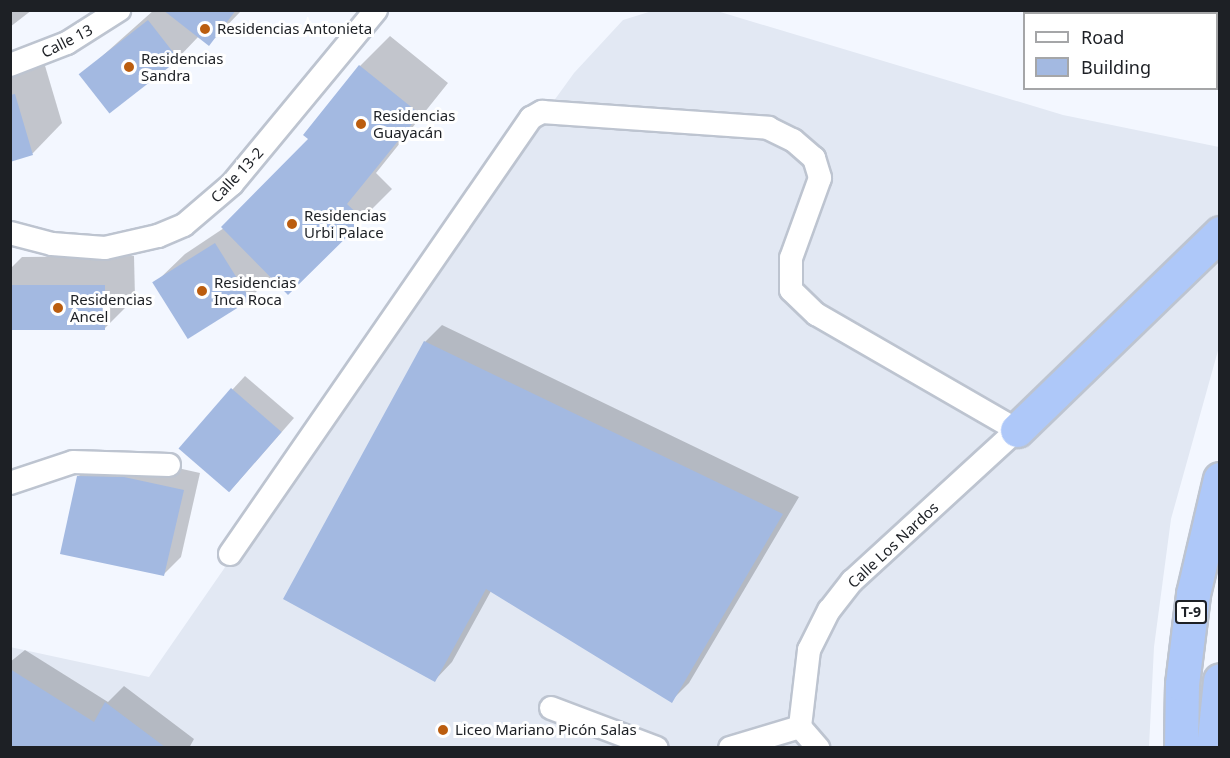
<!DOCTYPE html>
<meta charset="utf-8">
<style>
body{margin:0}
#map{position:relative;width:1230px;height:758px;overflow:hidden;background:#f3f7ff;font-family:"Noto Sans",sans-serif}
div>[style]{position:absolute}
.built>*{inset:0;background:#e2e8f3}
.shadow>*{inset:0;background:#0003}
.stream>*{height:7px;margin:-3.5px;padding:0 3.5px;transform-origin:3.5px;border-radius:3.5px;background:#cfa48a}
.building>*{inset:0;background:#a3b9e1;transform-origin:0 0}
.roads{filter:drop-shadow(2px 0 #bdc4d0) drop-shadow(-2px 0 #bdc4d0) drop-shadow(0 2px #bdc4d0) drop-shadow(0 -2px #bdc4d0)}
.street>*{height:22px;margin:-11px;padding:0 11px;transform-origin:11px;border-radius:11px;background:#fff}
.highway>*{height:33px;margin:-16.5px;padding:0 16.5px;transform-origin:16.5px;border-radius:16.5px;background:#aec8f9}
.dots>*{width:16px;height:16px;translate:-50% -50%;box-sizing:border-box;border:3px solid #fff;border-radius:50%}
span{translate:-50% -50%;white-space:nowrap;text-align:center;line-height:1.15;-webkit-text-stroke:6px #fff;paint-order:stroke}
.shield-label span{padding:2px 4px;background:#fff;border:2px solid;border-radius:4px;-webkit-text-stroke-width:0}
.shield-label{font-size:14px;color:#1d2025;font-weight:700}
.poi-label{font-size:15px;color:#1d2025}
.left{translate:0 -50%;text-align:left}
.street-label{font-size:15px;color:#1d2025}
.frame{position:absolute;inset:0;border:12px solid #1d2025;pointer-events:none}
.legend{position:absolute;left:1023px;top:12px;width:195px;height:78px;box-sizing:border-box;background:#fff;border:2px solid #a5a6a8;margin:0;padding:8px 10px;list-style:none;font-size:18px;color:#1d2025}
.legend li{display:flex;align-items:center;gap:12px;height:30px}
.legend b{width:30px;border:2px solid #a5a6a8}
</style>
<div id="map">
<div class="built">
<i style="clip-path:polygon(652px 11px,717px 11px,1063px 115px,1219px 147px,1219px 347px,1171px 519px,1154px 647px,1149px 747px,11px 747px,10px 647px,149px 677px,417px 290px,574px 73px,623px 20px)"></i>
</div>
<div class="shadow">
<i style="clip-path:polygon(10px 10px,32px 10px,10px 27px)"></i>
<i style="clip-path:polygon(154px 10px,242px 10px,209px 44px,199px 36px,178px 58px,81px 75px)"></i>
<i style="clip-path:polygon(390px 36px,448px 83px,376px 173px,392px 189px,288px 293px,272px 276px,250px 298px,155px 283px,185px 254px,224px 228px,311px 139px,360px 66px)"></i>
<i style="clip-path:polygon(43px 59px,62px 123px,33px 153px,10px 160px,10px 69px)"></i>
<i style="clip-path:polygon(134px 256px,135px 298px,105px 328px,10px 330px,10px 269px,22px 257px)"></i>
<i style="clip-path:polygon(442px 325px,799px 497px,689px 683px,671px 701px,491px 591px,452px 662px,435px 680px,425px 342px)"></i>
<i style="clip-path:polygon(245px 376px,294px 418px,230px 491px,232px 390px)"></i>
<i style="clip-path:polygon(96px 459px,142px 460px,200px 473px,181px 557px,164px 574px,79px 476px)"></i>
<i style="clip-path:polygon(25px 650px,108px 702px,124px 686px,194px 739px,189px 748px,10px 748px,10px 662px)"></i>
</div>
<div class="stream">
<i style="left:1197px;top:10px;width:9px;rotate:27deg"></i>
<i style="left:1216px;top:18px;width:4px;rotate:14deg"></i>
</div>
<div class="building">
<i style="clip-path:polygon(163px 10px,236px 10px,209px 46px)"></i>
<i style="left:148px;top:20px;width:50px;height:88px;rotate:52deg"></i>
<i style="clip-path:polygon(359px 65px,420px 114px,347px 204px,364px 220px,288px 295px,221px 227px,308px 139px,303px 135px)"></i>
<i style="clip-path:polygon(15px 94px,33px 155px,10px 162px,10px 95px)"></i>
<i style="left:215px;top:243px;width:67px;height:74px;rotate:58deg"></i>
<i style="left:105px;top:285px;width:45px;height:95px;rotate:90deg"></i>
<i style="clip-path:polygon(424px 341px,783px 514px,672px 703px,486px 589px,435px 682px,283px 599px)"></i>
<i style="left:231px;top:388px;width:67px;height:80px;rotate:41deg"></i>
<i style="clip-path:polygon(77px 476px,124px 477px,184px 490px,164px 576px,60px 554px)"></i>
<i style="clip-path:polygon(10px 669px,94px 722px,105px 702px,165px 747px,10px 747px)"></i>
</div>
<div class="roads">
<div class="street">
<i style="left:10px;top:65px;width:61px;rotate:-21.1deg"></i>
<i style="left:67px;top:43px;width:62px;rotate:-32.4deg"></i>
<i style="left:10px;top:233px;width:43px;rotate:14.7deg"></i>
<i style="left:52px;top:244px;width:53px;rotate:4.3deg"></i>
<i style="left:105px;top:248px;width:54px;rotate:-12.8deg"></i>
<i style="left:158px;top:236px;width:28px;rotate:-23deg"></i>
<i style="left:184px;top:225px;width:63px;rotate:-40.5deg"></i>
<i style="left:232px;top:184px;width:226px;rotate:-50.4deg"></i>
<i style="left:10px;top:483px;width:66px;rotate:-18.4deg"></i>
<i style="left:73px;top:462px;width:96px;rotate:1.8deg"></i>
<i style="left:230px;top:554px;width:530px;rotate:-55.38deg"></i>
<i style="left:531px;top:118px;width:13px;rotate:-29deg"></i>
<i style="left:542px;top:112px;width:227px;rotate:4deg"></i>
<i style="left:768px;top:128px;width:28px;rotate:26deg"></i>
<i style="left:793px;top:140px;width:28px;rotate:41deg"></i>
<i style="left:814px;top:158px;width:21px;rotate:73deg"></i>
<i style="left:820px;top:178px;width:85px;rotate:109.9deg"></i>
<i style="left:791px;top:258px;width:32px;rotate:90deg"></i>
<i style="left:791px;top:290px;width:35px;rotate:44deg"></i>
<i style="left:816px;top:314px;width:232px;rotate:30deg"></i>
<i style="left:1017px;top:430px;width:224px;rotate:137.5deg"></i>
<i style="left:852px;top:581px;width:37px;rotate:128deg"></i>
<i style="left:829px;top:610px;width:45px;rotate:116.6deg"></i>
<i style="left:809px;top:650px;width:78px;rotate:96.7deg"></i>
<i style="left:800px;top:727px;width:28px;rotate:49deg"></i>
<i style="left:551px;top:708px;width:113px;rotate:20.7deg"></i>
<i style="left:730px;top:748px;width:73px;rotate:-16.7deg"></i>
</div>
<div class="highway">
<i style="left:1017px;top:430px;width:283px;rotate:-44.1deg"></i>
<i style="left:1181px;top:748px;width:64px;rotate:-89.1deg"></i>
<i style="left:1182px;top:684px;width:91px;rotate:-83deg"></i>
<i style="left:1193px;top:594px;width:118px;rotate:-76.8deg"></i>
<i style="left:1213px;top:748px;width:68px;rotate:-84.1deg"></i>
</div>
</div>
<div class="dots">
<i style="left:205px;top:29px;background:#bb5d0f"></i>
<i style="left:129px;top:67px;background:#bb5d0f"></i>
<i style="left:361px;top:124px;background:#bb5d0f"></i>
<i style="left:292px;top:224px;background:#bb5d0f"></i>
<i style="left:202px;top:291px;background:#bb5d0f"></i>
<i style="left:58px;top:308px;background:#bb5d0f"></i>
<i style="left:443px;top:730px;background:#bb5d0f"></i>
</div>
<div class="shield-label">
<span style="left:1191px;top:612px">T-9</span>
</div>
<div class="poi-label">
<span class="left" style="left:217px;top:29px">Residencias Antonieta</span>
<span class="left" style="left:141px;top:67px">Residencias<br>Sandra</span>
<span class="left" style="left:373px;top:124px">Residencias<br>Guayacán</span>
<span class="left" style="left:304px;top:224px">Residencias<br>Urbi Palace</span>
<span class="left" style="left:214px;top:291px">Residencias<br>Inca Roca</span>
<span class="left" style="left:70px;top:308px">Residencias<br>Ancel</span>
<span class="left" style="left:455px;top:730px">Liceo Mariano Picón Salas</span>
</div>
<div class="street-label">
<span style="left:67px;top:41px;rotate:-27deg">Calle 13</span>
<span style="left:237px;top:175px;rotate:-47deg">Calle 13-2</span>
<span style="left:893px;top:545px;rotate:-43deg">Calle Los Nardos</span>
</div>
<div class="frame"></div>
<ul class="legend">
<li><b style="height:8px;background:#fff"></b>Road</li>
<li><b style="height:16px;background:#a3b9e1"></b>Building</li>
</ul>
</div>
